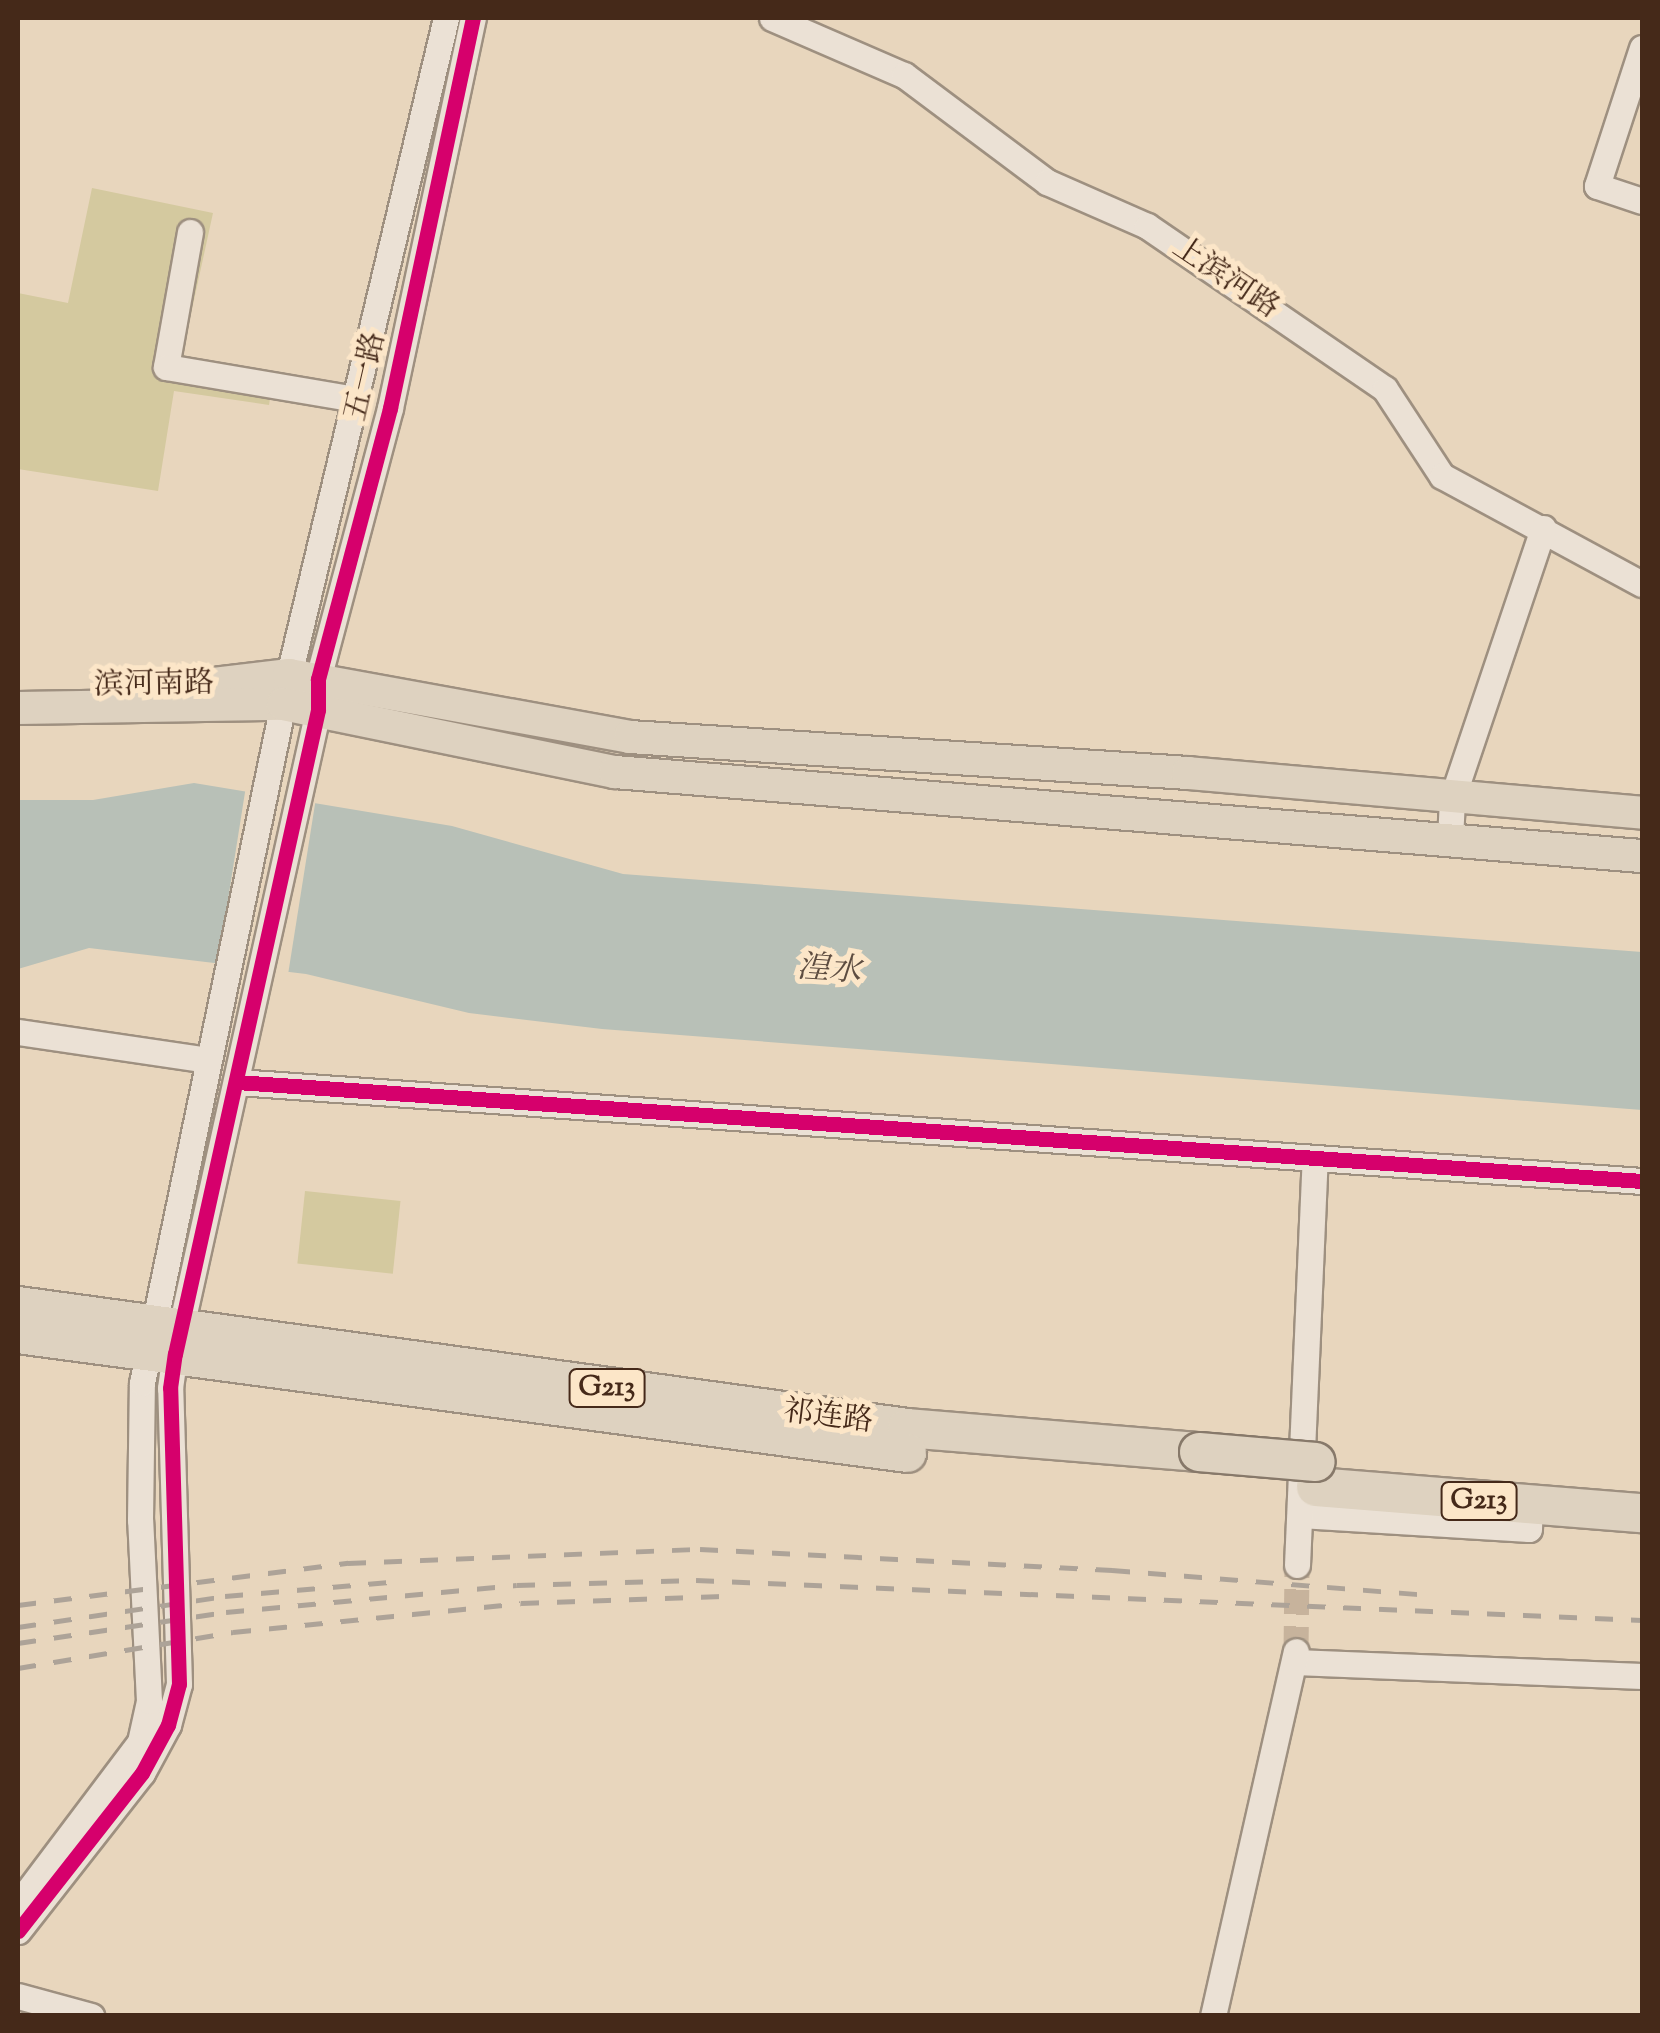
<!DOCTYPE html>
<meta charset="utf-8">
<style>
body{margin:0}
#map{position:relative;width:1660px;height:2033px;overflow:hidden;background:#e8d6bd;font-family:"Sorts Mill Goudy","Noto Serif SC",serif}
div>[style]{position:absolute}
.green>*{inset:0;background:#d4c99f;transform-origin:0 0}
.water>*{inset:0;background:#b8c0b7}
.pier>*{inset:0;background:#e8d6bd;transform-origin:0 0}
.minor-tunnel>*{height:25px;margin-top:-12.5px;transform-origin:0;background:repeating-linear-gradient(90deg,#c7b39c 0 25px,transparent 0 37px)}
.roads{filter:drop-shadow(2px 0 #9e9080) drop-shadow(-2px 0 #9e9080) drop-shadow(0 2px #9e9080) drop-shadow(0 -2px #9e9080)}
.minor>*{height:25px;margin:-12.5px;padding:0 12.5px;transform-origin:12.5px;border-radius:12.5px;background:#ebe1d5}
.major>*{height:32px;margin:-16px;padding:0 16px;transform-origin:16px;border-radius:16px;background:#ded2c0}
.highway>*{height:38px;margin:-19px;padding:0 19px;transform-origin:19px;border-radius:19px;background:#ded2c0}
.rail>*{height:5px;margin-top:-2.5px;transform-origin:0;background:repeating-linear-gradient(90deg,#ada398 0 18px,transparent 0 36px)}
.bridges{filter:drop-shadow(2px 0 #87796a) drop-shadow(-2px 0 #87796a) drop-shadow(0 2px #87796a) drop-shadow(0 -2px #87796a)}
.highway-bridge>*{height:38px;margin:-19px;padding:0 19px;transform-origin:19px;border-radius:19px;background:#ded2c0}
.cycleway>*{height:15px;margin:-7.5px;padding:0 7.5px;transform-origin:7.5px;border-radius:7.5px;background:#d6006c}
span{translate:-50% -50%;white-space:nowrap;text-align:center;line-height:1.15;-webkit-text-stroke:10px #fce6c8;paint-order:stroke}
.shield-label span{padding:2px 8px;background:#fce6c8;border:2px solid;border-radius:8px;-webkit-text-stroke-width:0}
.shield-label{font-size:28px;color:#452919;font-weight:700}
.street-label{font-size:30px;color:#452919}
.water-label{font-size:32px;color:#5d4c40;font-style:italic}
.frame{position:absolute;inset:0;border:20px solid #452919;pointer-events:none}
</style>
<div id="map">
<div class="green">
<i style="clip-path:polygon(92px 188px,213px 213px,182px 355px,274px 374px,269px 405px,174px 391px,158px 491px,18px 469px,18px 293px,68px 303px)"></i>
<i style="left:305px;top:1191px;width:96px;height:73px;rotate:6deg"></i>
</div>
<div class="water">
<i style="clip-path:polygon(194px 783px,452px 826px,623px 874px,1642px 952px,1642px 1110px,602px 1029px,469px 1013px,306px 974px,89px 948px,18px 969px,18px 800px,93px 800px)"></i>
</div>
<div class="pier">
<i style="left:246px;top:786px;width:71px;height:186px;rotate:9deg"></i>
</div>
<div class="minor-tunnel">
<i style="left:1296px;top:1651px;width:86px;rotate:-89.3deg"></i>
</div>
<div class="roads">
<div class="minor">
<i style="left:772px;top:18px;width:144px;rotate:23.4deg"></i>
<i style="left:904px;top:75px;width:179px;rotate:36.8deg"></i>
<i style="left:1047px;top:182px;width:109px;rotate:23.7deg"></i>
<i style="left:1147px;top:226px;width:288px;rotate:34.4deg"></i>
<i style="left:1385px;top:389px;width:104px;rotate:56.8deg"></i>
<i style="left:1442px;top:476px;width:227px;rotate:28.4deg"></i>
<i style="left:1642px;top:48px;width:145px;rotate:108.1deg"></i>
<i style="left:1597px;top:186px;width:47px;rotate:18.4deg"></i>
<i style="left:190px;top:232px;width:137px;rotate:100.1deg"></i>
<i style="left:166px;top:367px;width:193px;rotate:9.6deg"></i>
<i style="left:1450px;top:839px;width:40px;rotate:-87.1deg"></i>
<i style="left:1452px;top:799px;width:286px;rotate:-71.4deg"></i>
<i style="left:18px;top:1032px;width:191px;rotate:8.4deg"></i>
<i style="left:237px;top:1082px;width:1408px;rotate:4.03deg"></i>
<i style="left:1300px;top:1515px;width:229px;rotate:3.5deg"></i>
<i style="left:1529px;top:1529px;width:24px;rotate:-88deg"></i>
<i style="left:1297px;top:1565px;width:407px;rotate:-87.5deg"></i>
<i style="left:1295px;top:1662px;width:347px;rotate:2.3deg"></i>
<i style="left:18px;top:1904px;width:203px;rotate:-53deg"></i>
<i style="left:140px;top:1742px;width:42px;rotate:-77.6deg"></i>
<i style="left:149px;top:1701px;width:181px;rotate:-92.8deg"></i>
<i style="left:140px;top:1520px;width:137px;rotate:-89.2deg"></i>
<i style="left:142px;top:1383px;width:723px;rotate:-78.27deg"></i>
<i style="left:289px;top:675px;width:675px;rotate:-76.56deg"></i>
<i style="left:18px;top:1931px;width:201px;rotate:-51.9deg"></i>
<i style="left:142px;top:1773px;width:55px;rotate:-61.6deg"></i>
<i style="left:168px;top:1725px;width:42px;rotate:-75deg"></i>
<i style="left:179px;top:1684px;width:296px;rotate:-91.7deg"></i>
<i style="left:170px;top:1388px;width:34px;rotate:-82deg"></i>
<i style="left:175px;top:1354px;width:660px;rotate:-77.48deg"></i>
<i style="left:318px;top:710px;width:31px;rotate:-90deg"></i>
<i style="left:318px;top:679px;width:280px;rotate:-75.1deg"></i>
<i style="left:390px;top:408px;width:399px;rotate:-78deg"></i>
<i style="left:18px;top:1996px;width:76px;rotate:15.3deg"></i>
<i style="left:1213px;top:2016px;width:374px;rotate:-77.2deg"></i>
</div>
<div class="major">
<i style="left:197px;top:686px;width:93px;rotate:-6.8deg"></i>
<i style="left:289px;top:675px;width:347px;rotate:10.3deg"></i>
<i style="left:630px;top:737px;width:559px;rotate:3.69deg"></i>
<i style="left:1188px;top:773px;width:456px;rotate:5deg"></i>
<i style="left:18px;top:708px;width:265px;rotate:-0.9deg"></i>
<i style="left:283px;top:704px;width:339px;rotate:11.6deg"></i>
<i style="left:615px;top:772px;width:1030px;rotate:4.68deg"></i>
</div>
<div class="highway">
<i style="left:18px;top:1306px;width:897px;rotate:7.81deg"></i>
<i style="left:907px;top:1428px;width:293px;rotate:4.7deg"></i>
<i style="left:18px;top:1334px;width:897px;rotate:7.62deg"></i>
<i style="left:1316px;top:1487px;width:327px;rotate:4.6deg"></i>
</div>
</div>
<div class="rail">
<i style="left:18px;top:1605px;width:333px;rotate:-7.3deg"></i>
<i style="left:348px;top:1563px;width:352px;rotate:-2.3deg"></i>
<i style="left:700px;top:1549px;width:413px;rotate:2.9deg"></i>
<i style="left:1112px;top:1570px;width:317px;rotate:4.5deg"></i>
<i style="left:18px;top:1627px;width:209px;rotate:-8.5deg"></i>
<i style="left:225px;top:1596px;width:165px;rotate:-4.9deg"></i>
<i style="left:18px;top:1643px;width:210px;rotate:-8.5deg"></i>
<i style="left:226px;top:1612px;width:292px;rotate:-5.3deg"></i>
<i style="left:517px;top:1585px;width:179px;rotate:-1.6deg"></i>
<i style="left:696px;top:1580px;width:947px;rotate:2.42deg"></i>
<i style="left:18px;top:1668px;width:218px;rotate:-9.5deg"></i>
<i style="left:233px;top:1632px;width:289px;rotate:-5.7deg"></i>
<i style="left:521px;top:1603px;width:202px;rotate:-2deg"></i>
</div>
<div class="bridges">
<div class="highway-bridge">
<i style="left:1199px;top:1452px;width:117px;rotate:4.9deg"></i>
</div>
</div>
<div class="cycleway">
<i style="left:237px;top:1082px;width:1408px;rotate:4.03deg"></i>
<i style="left:18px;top:1931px;width:201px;rotate:-51.9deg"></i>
<i style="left:142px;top:1773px;width:55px;rotate:-61.6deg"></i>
<i style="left:168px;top:1725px;width:42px;rotate:-75deg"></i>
<i style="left:179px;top:1684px;width:296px;rotate:-91.7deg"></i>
<i style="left:170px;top:1388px;width:34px;rotate:-82deg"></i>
<i style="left:175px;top:1354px;width:660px;rotate:-77.48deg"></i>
<i style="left:318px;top:710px;width:31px;rotate:-90deg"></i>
<i style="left:318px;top:679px;width:280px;rotate:-75.1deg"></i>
<i style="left:390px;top:408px;width:399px;rotate:-78deg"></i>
</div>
<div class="shield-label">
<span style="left:607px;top:1388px">G213</span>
<span style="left:1479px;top:1501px">G213</span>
</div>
<div class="street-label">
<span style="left:1225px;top:279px;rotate:34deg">上滨河路</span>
<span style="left:367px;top:377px;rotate:-77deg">五一路</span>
<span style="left:154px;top:686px;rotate:-1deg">滨河南路</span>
<span style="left:828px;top:1418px;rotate:7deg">祁连路</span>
</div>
<div class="water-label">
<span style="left:829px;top:971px;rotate:4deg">湟水</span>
</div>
<div class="frame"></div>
</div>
